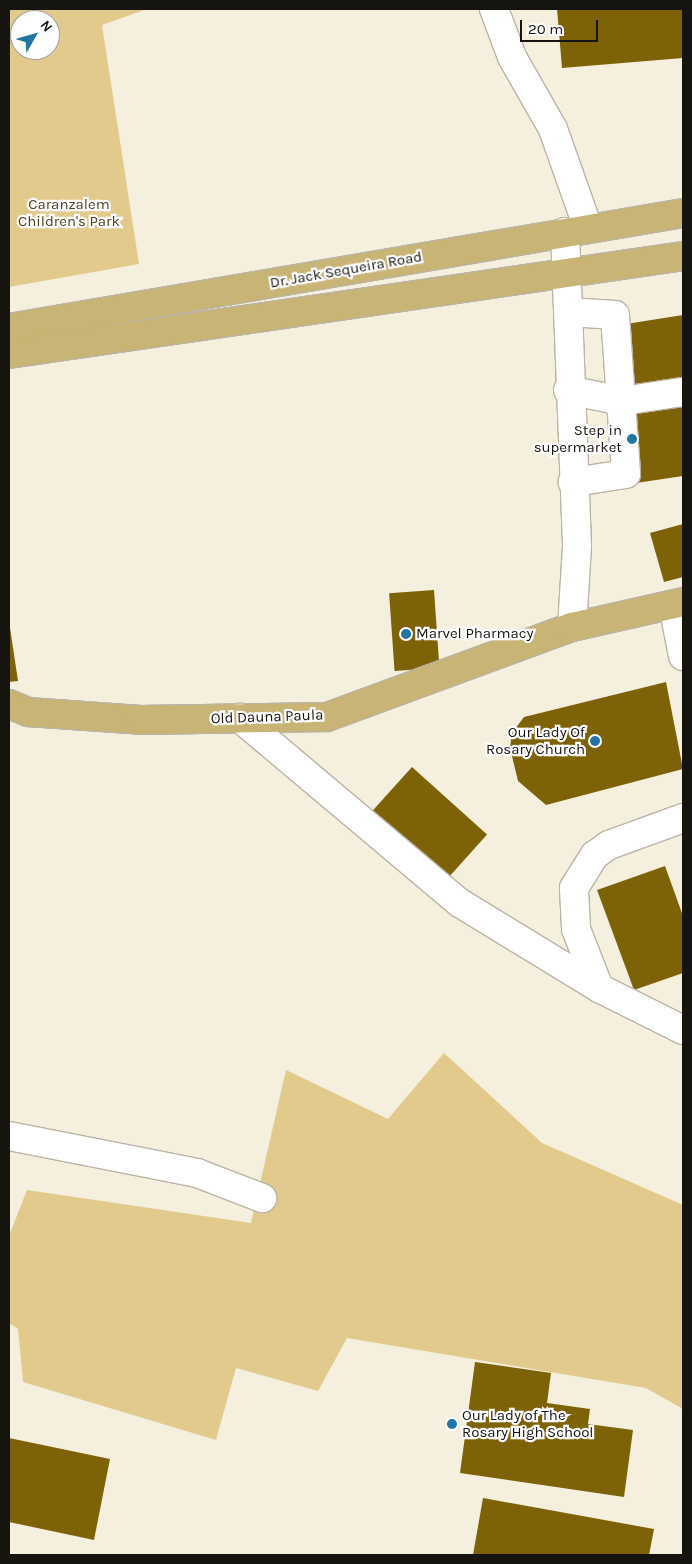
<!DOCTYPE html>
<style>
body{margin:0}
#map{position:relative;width:692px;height:1564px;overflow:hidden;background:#f5efde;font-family:Karla,sans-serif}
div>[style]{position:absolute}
.green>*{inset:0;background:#e2c98c}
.building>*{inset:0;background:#7e6207;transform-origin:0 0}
.roads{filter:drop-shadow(1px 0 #bbb4a5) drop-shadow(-1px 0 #bbb4a5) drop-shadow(0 1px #bbb4a5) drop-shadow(0 -1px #bbb4a5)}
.minor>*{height:28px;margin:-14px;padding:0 14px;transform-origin:14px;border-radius:14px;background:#fff}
.major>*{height:28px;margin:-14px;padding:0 14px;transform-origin:14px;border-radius:14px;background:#c8b474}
.dots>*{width:14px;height:14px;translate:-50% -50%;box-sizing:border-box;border:2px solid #fff;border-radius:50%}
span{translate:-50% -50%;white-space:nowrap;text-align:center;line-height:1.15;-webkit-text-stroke:4.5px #fff;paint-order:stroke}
.park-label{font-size:15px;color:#4b3f1d}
.street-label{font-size:15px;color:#16140e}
.poi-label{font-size:15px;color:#16140e}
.right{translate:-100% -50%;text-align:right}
.left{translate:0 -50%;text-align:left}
.frame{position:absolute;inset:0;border:10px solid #16140e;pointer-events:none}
.north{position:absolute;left:10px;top:10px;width:50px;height:50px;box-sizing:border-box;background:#fff;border:1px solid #a2a19f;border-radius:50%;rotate:52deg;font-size:14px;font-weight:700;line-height:20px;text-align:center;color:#16140e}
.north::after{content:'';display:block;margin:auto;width:18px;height:22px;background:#2176a6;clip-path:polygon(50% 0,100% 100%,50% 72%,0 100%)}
.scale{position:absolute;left:520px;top:20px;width:78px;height:22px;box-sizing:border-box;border:2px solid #16140e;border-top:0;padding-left:6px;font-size:15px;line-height:18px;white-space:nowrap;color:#16140e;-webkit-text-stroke:4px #fff;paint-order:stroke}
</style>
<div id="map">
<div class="green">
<i style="clip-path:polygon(evenodd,9px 9px,147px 9px,102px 25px,139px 264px,9px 287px,9px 9px,20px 20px,50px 20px,50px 50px,20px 50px,20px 20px)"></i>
<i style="clip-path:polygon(444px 1053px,542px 1143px,683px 1205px,683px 1409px,646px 1388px,347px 1338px,318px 1391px,236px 1368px,216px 1440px,23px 1382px,18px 1329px,9px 1323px,9px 1236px,27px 1190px,251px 1223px,286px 1070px,388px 1119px)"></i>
</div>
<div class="building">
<i style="clip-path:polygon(557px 9px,683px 9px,683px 58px,562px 68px)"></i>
<i style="clip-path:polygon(683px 315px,683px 389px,637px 395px,626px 324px)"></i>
<i style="clip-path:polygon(683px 398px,683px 476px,636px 483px,633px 404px)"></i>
<i style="clip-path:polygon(683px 524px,683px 577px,664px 582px,650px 533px)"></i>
<i style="left:434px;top:590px;width:78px;height:45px;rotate:86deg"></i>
<i style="clip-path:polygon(9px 621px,18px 681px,9px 682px)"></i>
<i style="clip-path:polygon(666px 682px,683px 769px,546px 805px,518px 781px,510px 748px,512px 733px,524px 717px)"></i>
<i style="left:412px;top:767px;width:101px;height:60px;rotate:42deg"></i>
<i style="clip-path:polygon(665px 866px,683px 916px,683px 973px,634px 990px,597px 890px)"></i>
<i style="clip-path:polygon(475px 1362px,551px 1373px,547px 1403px,590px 1409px,588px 1424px,633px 1430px,624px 1497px,460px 1473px)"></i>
<i style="clip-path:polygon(9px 1438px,110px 1459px,94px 1540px,9px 1522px)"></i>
<i style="clip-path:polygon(483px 1498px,654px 1529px,649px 1555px,473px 1555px)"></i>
</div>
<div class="roads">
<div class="minor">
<i style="left:494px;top:9px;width:51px;rotate:69.4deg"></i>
<i style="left:512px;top:57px;width:83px;rotate:60.3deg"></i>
<i style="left:553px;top:129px;width:105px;rotate:70.5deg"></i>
<i style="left:565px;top:232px;width:314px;rotate:87.8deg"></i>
<i style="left:577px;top:546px;width:81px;rotate:93.5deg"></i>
<i style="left:569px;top:312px;width:46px;rotate:3.7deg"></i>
<i style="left:615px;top:315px;width:159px;rotate:86deg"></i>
<i style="left:626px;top:474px;width:54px;rotate:171.4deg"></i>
<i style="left:568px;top:390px;width:55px;rotate:11.5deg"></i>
<i style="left:622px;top:401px;width:62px;rotate:-8.4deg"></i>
<i style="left:673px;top:605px;width:52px;rotate:78.9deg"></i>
<i style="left:240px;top:718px;width:287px;rotate:40.1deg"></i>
<i style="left:460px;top:903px;width:163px;rotate:31.4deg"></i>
<i style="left:599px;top:988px;width:94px;rotate:26.6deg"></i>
<i style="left:599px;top:988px;width:63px;rotate:-111.3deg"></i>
<i style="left:576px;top:929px;width:41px;rotate:-92.8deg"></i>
<i style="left:574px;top:888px;width:39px;rotate:-58deg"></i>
<i style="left:595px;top:855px;width:17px;rotate:-36deg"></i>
<i style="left:609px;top:845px;width:79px;rotate:-20deg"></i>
<i style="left:9px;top:1136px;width:192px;rotate:11.1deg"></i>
<i style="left:197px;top:1173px;width:70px;rotate:21deg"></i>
</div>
<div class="major">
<i style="left:9px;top:328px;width:684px;rotate:-9.68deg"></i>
<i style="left:9px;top:354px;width:681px;rotate:-8.27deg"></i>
<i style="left:9px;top:704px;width:21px;rotate:23deg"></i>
<i style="left:28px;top:712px;width:113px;rotate:4deg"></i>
<i style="left:141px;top:720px;width:186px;rotate:-0.9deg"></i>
<i style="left:327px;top:717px;width:261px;rotate:-20.2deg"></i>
<i style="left:572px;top:627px;width:114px;rotate:-12.7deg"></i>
</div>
</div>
<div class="dots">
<i style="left:632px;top:439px;background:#2176a6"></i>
<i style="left:406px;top:634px;background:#2176a6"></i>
<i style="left:595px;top:741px;background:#2176a6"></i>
<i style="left:452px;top:1424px;background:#2176a6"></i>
</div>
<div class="park-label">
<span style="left:69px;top:213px">Caranzalem<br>Children's Park</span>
</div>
<div class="street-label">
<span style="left:346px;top:270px;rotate:-10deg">Dr. Jack Sequeira Road</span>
<span style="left:267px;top:717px;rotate:-2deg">Old Dauna Paula</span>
</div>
<div class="poi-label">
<span class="right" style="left:622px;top:439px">Step in<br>supermarket</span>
<span class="left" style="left:416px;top:634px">Marvel Pharmacy</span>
<span class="right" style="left:585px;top:741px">Our Lady Of<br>Rosary Church</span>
<span class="left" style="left:462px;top:1424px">Our Lady of The<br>Rosary High School</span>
</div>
<div class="frame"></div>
<div class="north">N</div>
<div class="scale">20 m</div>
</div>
